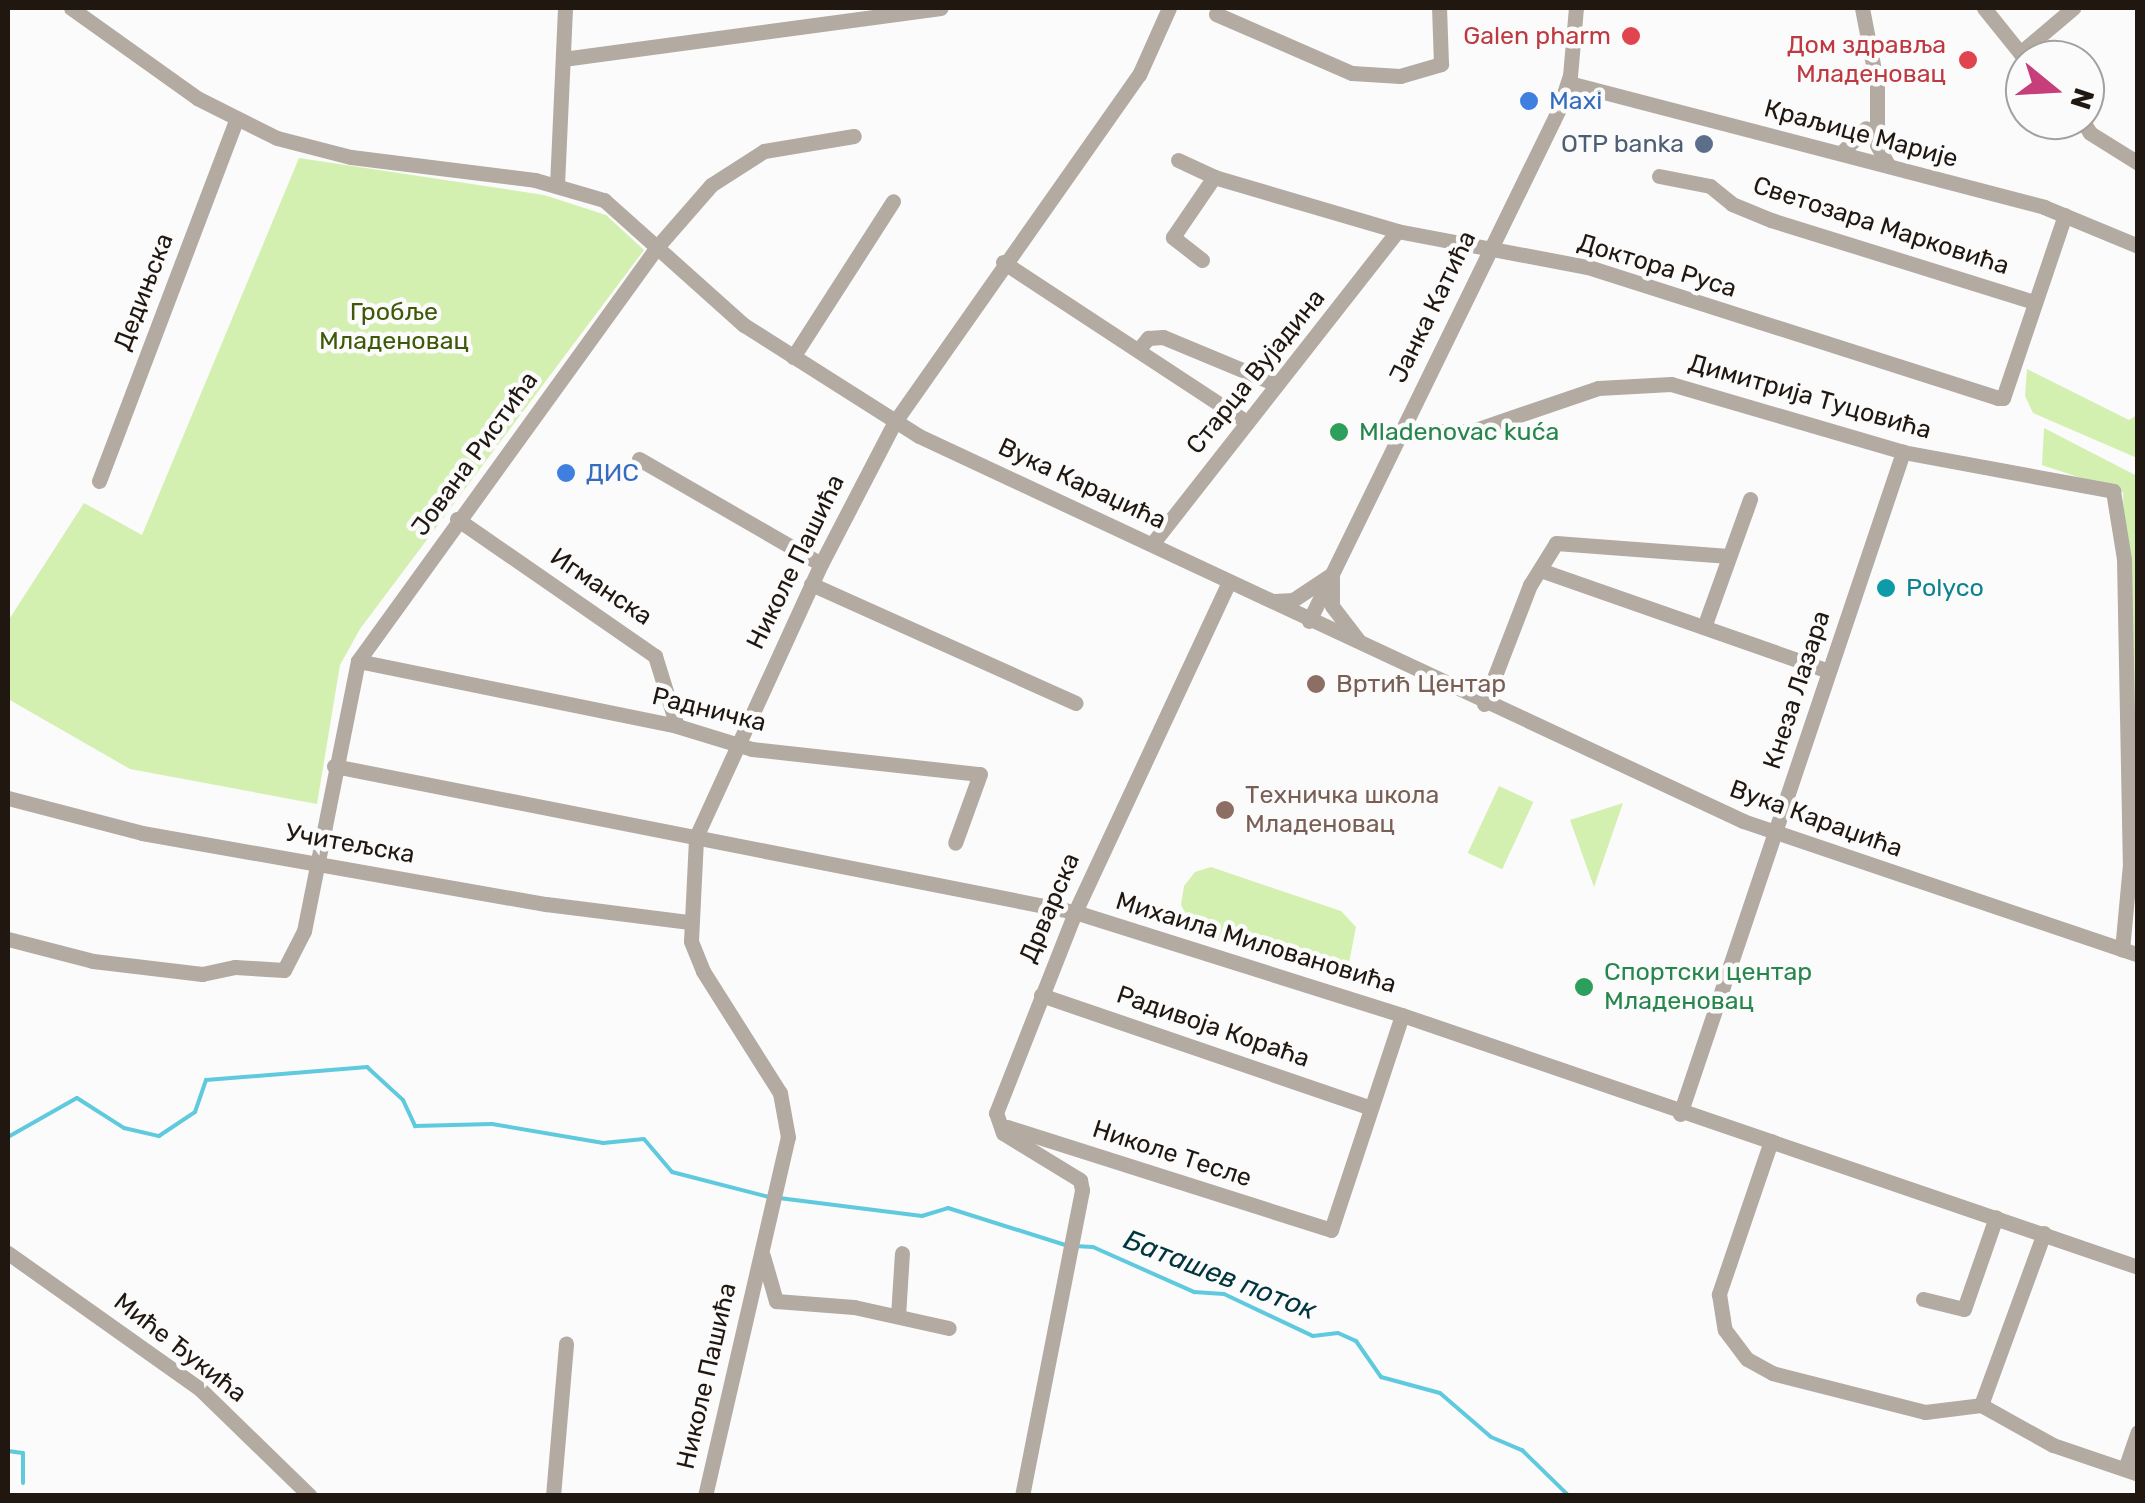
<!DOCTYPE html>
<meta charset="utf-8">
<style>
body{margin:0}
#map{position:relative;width:2145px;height:1503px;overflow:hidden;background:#fbfbfb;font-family:Rubik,sans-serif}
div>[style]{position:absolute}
.green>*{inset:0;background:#d4f0b0;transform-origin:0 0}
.stream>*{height:4px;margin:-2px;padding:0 2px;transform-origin:2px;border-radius:2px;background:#5fc9de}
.minor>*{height:15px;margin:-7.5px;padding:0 7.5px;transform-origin:7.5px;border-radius:7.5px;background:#b3aaa1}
.dots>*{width:28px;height:28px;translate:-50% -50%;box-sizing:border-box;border:5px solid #fbfbfb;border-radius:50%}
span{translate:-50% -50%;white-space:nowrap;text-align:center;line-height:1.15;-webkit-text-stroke:9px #fbfbfb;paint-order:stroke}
.health-label{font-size:25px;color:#be3a42}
.right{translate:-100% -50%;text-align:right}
.shop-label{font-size:25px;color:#366cbe}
.left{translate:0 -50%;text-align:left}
.street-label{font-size:25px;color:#201710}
.service-label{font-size:25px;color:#4e5e75}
.park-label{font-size:25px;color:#3e5808}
.leisure-label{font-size:25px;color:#27864d}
.culture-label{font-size:25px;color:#0d838f}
.education-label{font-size:25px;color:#785e54}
.water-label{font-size:28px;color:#01353e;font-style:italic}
.frame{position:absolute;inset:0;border:10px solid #201710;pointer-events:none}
.north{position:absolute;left:2005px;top:40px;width:100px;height:100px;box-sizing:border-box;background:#fbfbfb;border:2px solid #a3a09d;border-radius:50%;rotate:108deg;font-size:28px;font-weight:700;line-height:40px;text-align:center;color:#201710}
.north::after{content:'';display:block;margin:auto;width:35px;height:45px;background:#c73f7a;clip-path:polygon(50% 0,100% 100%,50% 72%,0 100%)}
</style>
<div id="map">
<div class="green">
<i style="clip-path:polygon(299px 158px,544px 195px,606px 215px,644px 250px,360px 629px,340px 665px,317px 804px,130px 769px,8px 699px,8px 621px,84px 503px,142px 535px)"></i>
<i style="clip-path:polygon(2027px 369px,2129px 420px,2137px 415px,2137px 458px,2033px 413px,2025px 396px)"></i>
<i style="clip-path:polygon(2044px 428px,2137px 476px,2137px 855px,2132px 854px,2123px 492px,2042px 465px)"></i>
<i style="left:1499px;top:786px;width:38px;height:74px;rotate:25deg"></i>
<i style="clip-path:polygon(1623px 803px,1594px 887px,1570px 820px)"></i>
<i style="clip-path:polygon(1211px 867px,1341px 911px,1356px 927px,1349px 963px,1339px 971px,1316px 972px,1196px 933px,1181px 905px,1184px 886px,1195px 872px)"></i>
</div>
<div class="stream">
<i style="left:8px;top:1137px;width:79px;rotate:-29.5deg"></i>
<i style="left:77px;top:1098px;width:56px;rotate:32.6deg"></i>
<i style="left:124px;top:1128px;width:36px;rotate:13deg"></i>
<i style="left:159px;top:1136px;width:43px;rotate:-33.7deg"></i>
<i style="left:195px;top:1112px;width:34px;rotate:-71deg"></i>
<i style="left:206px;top:1080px;width:162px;rotate:-4.6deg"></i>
<i style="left:367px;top:1067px;width:49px;rotate:42.5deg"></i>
<i style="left:403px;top:1100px;width:29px;rotate:65deg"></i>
<i style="left:415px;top:1126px;width:77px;rotate:-1.5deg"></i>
<i style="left:492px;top:1124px;width:113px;rotate:9.7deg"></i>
<i style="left:603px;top:1143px;width:41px;rotate:-5.6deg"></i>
<i style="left:644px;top:1139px;width:43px;rotate:49.7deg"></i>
<i style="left:672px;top:1172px;width:100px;rotate:14.5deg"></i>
<i style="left:779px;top:1198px;width:144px;rotate:7.2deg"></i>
<i style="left:922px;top:1216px;width:27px;rotate:-17deg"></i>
<i style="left:948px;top:1208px;width:123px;rotate:17.5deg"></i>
<i style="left:1074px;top:1246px;width:19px;rotate:3deg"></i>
<i style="left:1093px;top:1247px;width:111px;rotate:24deg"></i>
<i style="left:1194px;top:1292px;width:30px;rotate:4deg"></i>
<i style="left:1224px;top:1294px;width:98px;rotate:25.3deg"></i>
<i style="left:1313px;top:1336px;width:25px;rotate:-7deg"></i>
<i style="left:1338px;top:1333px;width:20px;rotate:24deg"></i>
<i style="left:1356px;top:1341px;width:44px;rotate:55.2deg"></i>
<i style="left:1381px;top:1377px;width:61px;rotate:15.2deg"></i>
<i style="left:1440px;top:1393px;width:67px;rotate:40.8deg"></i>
<i style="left:1491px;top:1437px;width:34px;rotate:23deg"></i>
<i style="left:1522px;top:1450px;width:66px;rotate:44.4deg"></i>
<i style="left:8px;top:1451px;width:15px;rotate:8deg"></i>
<i style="left:23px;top:1453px;width:30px;rotate:90deg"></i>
</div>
<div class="minor">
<i style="left:71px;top:8px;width:155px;rotate:35.5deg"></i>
<i style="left:197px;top:98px;width:89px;rotate:26.6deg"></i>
<i style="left:277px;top:138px;width:76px;rotate:14.4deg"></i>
<i style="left:351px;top:157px;width:185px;rotate:7.1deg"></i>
<i style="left:535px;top:180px;width:72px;rotate:16.2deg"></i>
<i style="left:604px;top:200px;width:188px;rotate:41.8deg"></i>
<i style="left:744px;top:325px;width:207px;rotate:32.4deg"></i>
<i style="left:919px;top:436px;width:910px;rotate:25.04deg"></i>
<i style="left:1743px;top:821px;width:417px;rotate:18.7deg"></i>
<i style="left:1862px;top:8px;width:78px;rotate:79deg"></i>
<i style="left:1877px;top:85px;width:60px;rotate:90deg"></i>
<i style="left:1877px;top:145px;width:23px;rotate:61deg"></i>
<i style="left:1984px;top:8px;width:65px;rotate:51.2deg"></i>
<i style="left:1216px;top:14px;width:148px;rotate:23.5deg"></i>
<i style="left:1352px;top:73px;width:48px;rotate:3.6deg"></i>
<i style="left:1400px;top:76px;width:43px;rotate:-16.3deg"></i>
<i style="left:1441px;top:64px;width:56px;rotate:-92deg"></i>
<i style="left:2020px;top:53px;width:70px;rotate:-40.3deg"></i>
<i style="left:563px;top:59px;width:381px;rotate:-7.7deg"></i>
<i style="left:1569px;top:83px;width:491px;rotate:14.6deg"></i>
<i style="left:2044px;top:207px;width:102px;rotate:22.5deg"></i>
<i style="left:2082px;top:120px;width:15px;rotate:58deg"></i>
<i style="left:2090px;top:133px;width:57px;rotate:32deg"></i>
<i style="left:1841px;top:153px;width:35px;rotate:-45deg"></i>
<i style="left:1178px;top:160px;width:40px;rotate:25deg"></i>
<i style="left:1214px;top:177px;width:191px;rotate:16.4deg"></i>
<i style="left:1397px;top:231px;width:194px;rotate:10.7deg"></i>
<i style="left:1588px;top:267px;width:430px;rotate:17.7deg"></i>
<i style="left:1998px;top:398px;width:5px"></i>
<i style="left:2003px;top:398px;width:193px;rotate:-71.3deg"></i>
<i style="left:1659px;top:176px;width:52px;rotate:11.1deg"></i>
<i style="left:1710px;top:186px;width:28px;rotate:39deg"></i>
<i style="left:1732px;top:204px;width:42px;rotate:22.3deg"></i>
<i style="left:1771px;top:220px;width:275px;rotate:17.3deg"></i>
<i style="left:557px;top:185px;width:177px;rotate:-87.4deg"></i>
<i style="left:1202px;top:260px;width:37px;rotate:-142deg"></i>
<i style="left:1173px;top:237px;width:73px;rotate:-55.7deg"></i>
<i style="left:1003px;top:262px;width:292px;rotate:33.3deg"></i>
<i style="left:1138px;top:350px;width:16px;rotate:-50deg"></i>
<i style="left:1148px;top:338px;width:15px;rotate:-4deg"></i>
<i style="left:1163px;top:337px;width:122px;rotate:22.6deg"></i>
<i style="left:793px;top:357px;width:185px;rotate:-57.3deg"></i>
<i style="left:1400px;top:432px;width:72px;rotate:-0.8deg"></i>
<i style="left:1472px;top:431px;width:133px;rotate:-18.8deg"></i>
<i style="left:1598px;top:388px;width:73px;rotate:-3.1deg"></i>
<i style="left:1671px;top:384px;width:242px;rotate:16.3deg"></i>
<i style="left:1903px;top:452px;width:214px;rotate:10.5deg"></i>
<i style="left:2113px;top:491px;width:69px;rotate:80.8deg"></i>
<i style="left:2124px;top:559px;width:305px;rotate:88.9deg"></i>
<i style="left:2130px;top:864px;width:86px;rotate:95.3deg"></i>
<i style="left:639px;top:459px;width:210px;rotate:30deg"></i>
<i style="left:99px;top:481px;width:385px;rotate:-69.2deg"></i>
<i style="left:457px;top:519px;width:241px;rotate:34.7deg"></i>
<i style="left:655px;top:656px;width:73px;rotate:72.6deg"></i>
<i style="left:1152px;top:544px;width:397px;rotate:-51.9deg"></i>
<i style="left:1543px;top:571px;width:302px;rotate:19.3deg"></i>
<i style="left:1332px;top:578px;width:28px;rotate:90deg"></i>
<i style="left:1332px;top:606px;width:43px;rotate:52.6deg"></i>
<i style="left:811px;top:584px;width:290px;rotate:24.2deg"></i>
<i style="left:1274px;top:601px;width:19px;rotate:-3deg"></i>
<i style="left:1293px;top:600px;width:43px;rotate:-33.7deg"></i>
<i style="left:1309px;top:621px;width:570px;rotate:-63.97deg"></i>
<i style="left:1559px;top:109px;width:35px;rotate:-72deg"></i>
<i style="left:1570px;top:76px;width:68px;rotate:-85deg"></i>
<i style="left:1704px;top:627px;width:136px;rotate:-70.2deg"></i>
<i style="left:358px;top:661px;width:326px;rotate:11.5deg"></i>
<i style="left:677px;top:726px;width:78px;rotate:17deg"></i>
<i style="left:752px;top:749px;width:229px;rotate:6.3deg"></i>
<i style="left:980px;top:774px;width:73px;rotate:109.9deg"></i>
<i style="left:1484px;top:704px;width:128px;rotate:-68.9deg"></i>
<i style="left:1530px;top:585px;width:49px;rotate:-58.2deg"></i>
<i style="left:1556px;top:543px;width:173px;rotate:4.3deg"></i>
<i style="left:334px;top:766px;width:755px;rotate:11.15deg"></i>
<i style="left:1075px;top:912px;width:343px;rotate:17.5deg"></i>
<i style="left:1402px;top:1015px;width:778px;rotate:18.9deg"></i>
<i style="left:8px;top:798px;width:138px;rotate:14.6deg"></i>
<i style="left:142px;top:833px;width:410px;rotate:10deg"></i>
<i style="left:546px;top:904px;width:143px;rotate:7.2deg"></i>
<i style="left:8px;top:939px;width:88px;rotate:14.5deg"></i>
<i style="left:93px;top:961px;width:110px;rotate:6.8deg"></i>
<i style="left:202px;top:974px;width:34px;rotate:-12deg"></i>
<i style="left:235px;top:967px;width:49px;rotate:3.5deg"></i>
<i style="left:284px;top:970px;width:44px;rotate:-62.9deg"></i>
<i style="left:304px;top:931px;width:275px;rotate:-78.7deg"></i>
<i style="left:358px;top:661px;width:511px;rotate:-54.16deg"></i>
<i style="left:657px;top:247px;width:82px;rotate:-48.9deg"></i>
<i style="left:711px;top:185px;width:63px;rotate:-32.7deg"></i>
<i style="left:764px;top:151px;width:91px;rotate:-9.5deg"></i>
<i style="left:1041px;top:995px;width:347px;rotate:18.9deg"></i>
<i style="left:1680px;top:1114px;width:699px;rotate:-71.38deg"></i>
<i style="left:1007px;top:1127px;width:340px;rotate:17.6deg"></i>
<i style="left:1331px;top:1230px;width:226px;rotate:-71.7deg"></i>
<i style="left:1771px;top:1141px;width:162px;rotate:108.8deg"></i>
<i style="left:1719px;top:1294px;width:36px;rotate:81deg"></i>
<i style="left:1725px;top:1330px;width:36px;rotate:53deg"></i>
<i style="left:1747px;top:1359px;width:29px;rotate:29deg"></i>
<i style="left:1772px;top:1373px;width:158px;rotate:14.3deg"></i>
<i style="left:1925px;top:1412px;width:56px;rotate:-7.1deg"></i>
<i style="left:1981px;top:1405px;width:82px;rotate:29.1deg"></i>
<i style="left:2053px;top:1445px;width:90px;rotate:18.8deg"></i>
<i style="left:8px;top:1253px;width:235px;rotate:35.3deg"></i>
<i style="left:200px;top:1389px;width:153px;rotate:44.2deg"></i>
<i style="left:763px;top:1256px;width:47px;rotate:73.9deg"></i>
<i style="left:776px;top:1301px;width:78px;rotate:4.4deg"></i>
<i style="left:854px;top:1307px;width:97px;rotate:12.5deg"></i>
<i style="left:1923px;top:1299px;width:42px;rotate:13.7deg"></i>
<i style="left:1964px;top:1309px;width:97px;rotate:-70.8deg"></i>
<i style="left:898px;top:1316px;width:63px;rotate:-86.4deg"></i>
<i style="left:1981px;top:1405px;width:183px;rotate:-69.9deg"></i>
<i style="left:2126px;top:1466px;width:36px;rotate:-71deg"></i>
<i style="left:553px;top:1496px;width:153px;rotate:-85.1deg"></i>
<i style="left:705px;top:1496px;width:368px;rotate:-77deg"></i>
<i style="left:788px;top:1137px;width:45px;rotate:-100.3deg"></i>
<i style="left:780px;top:1093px;width:144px;rotate:-122.3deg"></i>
<i style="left:703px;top:971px;width:32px;rotate:-112deg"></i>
<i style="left:691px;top:941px;width:104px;rotate:-87.2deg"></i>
<i style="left:696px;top:837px;width:300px;rotate:-65.4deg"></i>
<i style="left:821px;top:564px;width:159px;rotate:-62.6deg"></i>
<i style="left:894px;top:423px;width:426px;rotate:-54.9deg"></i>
<i style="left:1139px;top:75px;width:73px;rotate:-65.9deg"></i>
<i style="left:1022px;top:1496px;width:312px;rotate:-78.9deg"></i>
<i style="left:1082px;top:1190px;width:10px;rotate:-101deg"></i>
<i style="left:1080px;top:1180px;width:90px;rotate:-148.6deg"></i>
<i style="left:1003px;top:1133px;width:21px;rotate:-109deg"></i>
<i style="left:996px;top:1113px;width:216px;rotate:-68.5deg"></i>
<i style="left:1075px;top:912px;width:364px;rotate:-65deg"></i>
</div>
<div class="dots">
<i style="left:1631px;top:36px;background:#e0444e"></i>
<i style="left:1968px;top:60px;background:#e0444e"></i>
<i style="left:1529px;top:101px;background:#3f7fe0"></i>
<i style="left:1704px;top:144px;background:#5c6f8a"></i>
<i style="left:1339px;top:432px;background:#2e9e5b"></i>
<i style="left:566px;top:473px;background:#3f7fe0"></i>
<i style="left:1886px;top:588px;background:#0f9aa8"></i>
<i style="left:1316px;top:684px;background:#8d6e63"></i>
<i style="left:1225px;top:810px;background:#8d6e63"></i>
<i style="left:1584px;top:987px;background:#2e9e5b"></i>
</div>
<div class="health-label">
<span class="right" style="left:1611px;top:36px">Galen pharm</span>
<span class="right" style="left:1946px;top:60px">Дом здравља<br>Младеновац</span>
</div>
<div class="shop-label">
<span class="left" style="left:1549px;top:101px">Maxi</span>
<span class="left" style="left:586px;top:473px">ДИС</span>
</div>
<div class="street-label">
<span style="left:1861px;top:134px;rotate:15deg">Краљице Марије</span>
<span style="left:1881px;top:226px;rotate:18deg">Светозара Марковића</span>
<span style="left:1657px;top:266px;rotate:17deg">Доктора Руса</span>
<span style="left:144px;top:292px;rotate:-69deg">Дедињска</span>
<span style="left:1433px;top:307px;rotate:-64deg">Јанка Катића</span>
<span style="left:1256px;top:372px;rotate:-51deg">Старца Вујадина</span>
<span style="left:1810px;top:397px;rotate:16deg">Димитрија Туцовића</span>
<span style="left:475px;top:454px;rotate:-54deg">Јована Ристића</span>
<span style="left:1082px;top:484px;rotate:25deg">Вука Караџића</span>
<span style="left:796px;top:562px;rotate:-64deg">Николе Пашића</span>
<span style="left:601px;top:587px;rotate:34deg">Игманска</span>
<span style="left:1797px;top:690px;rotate:-72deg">Кнеза Лазара</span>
<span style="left:709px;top:710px;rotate:14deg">Радничка</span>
<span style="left:1816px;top:819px;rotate:20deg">Вука Караџића</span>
<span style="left:350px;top:844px;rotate:10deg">Учитељска</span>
<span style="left:1050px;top:908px;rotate:-67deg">Дрварска</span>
<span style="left:1256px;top:943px;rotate:17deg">Михаила Миловановића</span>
<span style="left:1213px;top:1027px;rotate:19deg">Радивоја Кораћа</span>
<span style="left:1172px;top:1154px;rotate:18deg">Николе Тесле</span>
<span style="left:180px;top:1348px;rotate:38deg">Миће Ђукића</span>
<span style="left:707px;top:1376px;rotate:-77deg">Николе Пашића</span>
</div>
<div class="service-label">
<span class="right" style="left:1684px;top:144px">OTP banka</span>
</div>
<div class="park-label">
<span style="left:394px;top:327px">Гробље<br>Младеновац</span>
</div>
<div class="leisure-label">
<span class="left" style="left:1359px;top:432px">Mladenovac kuća</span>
<span class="left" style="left:1604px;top:987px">Спортски центар<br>Младеновац</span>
</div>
<div class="culture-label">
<span class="left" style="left:1906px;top:588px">Polyco</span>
</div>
<div class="education-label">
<span class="left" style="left:1336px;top:684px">Вртић Центар</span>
<span class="left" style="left:1245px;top:810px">Техничка школа<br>Младеновац</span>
</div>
<div class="water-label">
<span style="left:1220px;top:1275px;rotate:21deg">Баташев поток</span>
</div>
<div class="frame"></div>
<div class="north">N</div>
</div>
